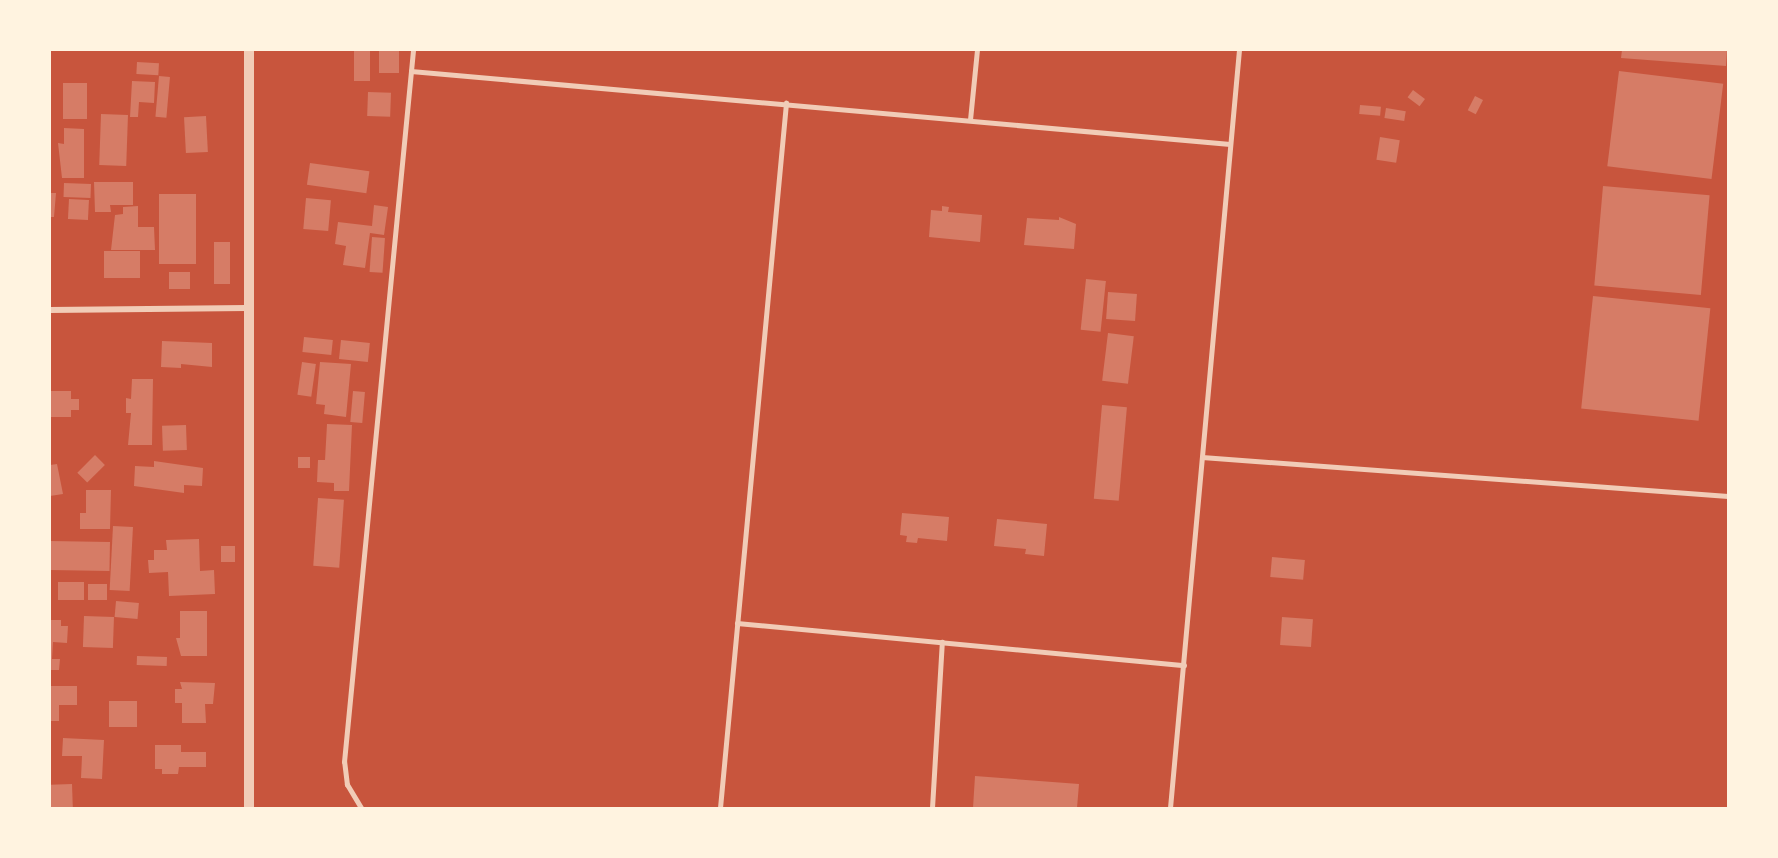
<!DOCTYPE html>
<style>
body{margin:0}
#map{position:relative;width:1778px;height:858px;overflow:hidden;background:#c8553d;font-family:"Exo 2",sans-serif}
div>[style]{position:absolute}
.building>*{inset:0;background:#d67c66;transform-origin:0 0}
.service>*{height:4.5px;margin:-2.25px;padding:0 2.25px;transform-origin:2.25px;border-radius:2.25px;background:#f1ccb7}
.minor>*{height:6px;margin:-3px;padding:0 3px;transform-origin:3px;border-radius:3px;background:#f1ccb7}
.tertiary>*{height:10px;margin:-5px;padding:0 5px;transform-origin:5px;border-radius:5px;background:#f1ccb7}
span{translate:-50% -50%;white-space:nowrap;text-align:center;line-height:1.15;-webkit-text-stroke:6px #fff3e0;paint-order:stroke}
.frame{position:absolute;inset:0;border:51px solid #fff3e0;pointer-events:none}
</style>
<div id="map">
<div class="building">
<i style="left:354px;top:50px;width:16px;height:31px"></i>
<i style="left:379px;top:50px;width:20px;height:23px"></i>
<i style="clip-path:polygon(1622px 50px,1727px 50px,1726px 66px,1621px 58px)"></i>
<i style="left:137px;top:62px;width:22px;height:12px;rotate:3deg"></i>
<i style="left:1619px;top:71px;width:105px;height:96px;rotate:7deg"></i>
<i style="left:159px;top:76px;width:11px;height:41px;rotate:5deg"></i>
<i style="clip-path:polygon(132px 81px,155px 82px,154px 103px,139px 102px,138px 117px,130px 117px)"></i>
<i style="left:63px;top:83px;width:24px;height:36px"></i>
<i style="left:1413px;top:90px;width:15px;height:9px;rotate:37deg"></i>
<i style="left:368px;top:92px;width:23px;height:24px;rotate:2deg"></i>
<i style="left:1475px;top:96px;width:9px;height:16px;rotate:27deg"></i>
<i style="left:1360px;top:105px;width:21px;height:9px;rotate:5deg"></i>
<i style="left:1386px;top:108px;width:20px;height:10px;rotate:9deg"></i>
<i style="left:101px;top:114px;width:27px;height:51px;rotate:2deg"></i>
<i style="left:206px;top:116px;width:36px;height:22px;rotate:87deg"></i>
<i style="clip-path:polygon(64px 128px,84px 129px,84px 178px,62px 178px,58px 143px,64px 144px)"></i>
<i style="left:1380px;top:137px;width:20px;height:23px;rotate:9deg"></i>
<i style="left:310px;top:163px;width:60px;height:22px;rotate:8deg"></i>
<i style="clip-path:polygon(94px 182px,133px 182px,133px 205px,110px 205px,111px 212px,95px 212px)"></i>
<i style="left:64px;top:183px;width:27px;height:14px;rotate:2deg"></i>
<i style="left:1603px;top:186px;width:107px;height:100px;rotate:5deg"></i>
<i style="clip-path:polygon(50px 193px,56px 193px,54px 217px,50px 217px)"></i>
<i style="left:159px;top:194px;width:37px;height:70px"></i>
<i style="left:306px;top:198px;width:25px;height:31px;rotate:5deg"></i>
<i style="left:69px;top:199px;width:20px;height:20px;rotate:3deg"></i>
<i style="clip-path:polygon(374px 205px,388px 207px,384px 235px,370px 233px,365px 268px,343px 265px,346px 246px,335px 244px,338px 222px,372px 226px)"></i>
<i style="clip-path:polygon(138px 206px,138px 227px,154px 227px,155px 250px,111px 250px,115px 215px,123px 214px,123px 207px)"></i>
<i style="clip-path:polygon(942px 206px,949px 207px,948px 212px,982px 215px,980px 242px,929px 237px,931px 210px,942px 211px)"></i>
<i style="clip-path:polygon(1059px 217px,1076px 224px,1074px 249px,1024px 245px,1027px 218px,1059px 220px)"></i>
<i style="left:372px;top:237px;width:13px;height:35px;rotate:4deg"></i>
<i style="left:214px;top:242px;width:16px;height:42px"></i>
<i style="left:104px;top:251px;width:36px;height:27px"></i>
<i style="left:169px;top:272px;width:21px;height:17px"></i>
<i style="left:1086px;top:279px;width:20px;height:51px;rotate:6deg"></i>
<i style="left:1108px;top:292px;width:29px;height:27px;rotate:4deg"></i>
<i style="left:1593px;top:296px;width:118px;height:113px;rotate:6deg"></i>
<i style="left:1108px;top:333px;width:26px;height:48px;rotate:7deg"></i>
<i style="left:304px;top:337px;width:29px;height:15px;rotate:6deg"></i>
<i style="left:341px;top:340px;width:29px;height:19px;rotate:6deg"></i>
<i style="clip-path:polygon(162px 341px,212px 343px,212px 367px,181px 364px,181px 368px,161px 367px)"></i>
<i style="left:302px;top:362px;width:14px;height:33px;rotate:8deg"></i>
<i style="clip-path:polygon(320px 362px,351px 364px,346px 417px,324px 414px,325px 405px,316px 404px)"></i>
<i style="clip-path:polygon(132px 379px,153px 379px,152px 445px,128px 445px,131px 413px,126px 413px,126px 398px,131px 399px)"></i>
<i style="clip-path:polygon(50px 391px,71px 391px,71px 399px,79px 399px,79px 410px,71px 410px,71px 417px,50px 417px)"></i>
<i style="left:353px;top:391px;width:12px;height:31px;rotate:5deg"></i>
<i style="left:1102px;top:405px;width:25px;height:94px;rotate:5deg"></i>
<i style="clip-path:polygon(327px 424px,352px 425px,349px 491px,334px 491px,334px 483px,317px 482px,318px 460px,325px 460px)"></i>
<i style="left:186px;top:425px;width:25px;height:24px;rotate:88deg"></i>
<i style="left:95px;top:455px;width:14px;height:25px;rotate:45deg"></i>
<i style="left:298px;top:457px;width:12px;height:11px"></i>
<i style="clip-path:polygon(154px 461px,203px 468px,202px 486px,184px 485px,184px 493px,134px 486px,135px 466px,154px 467px)"></i>
<i style="clip-path:polygon(57px 464px,63px 494px,50px 496px,50px 465px)"></i>
<i style="clip-path:polygon(86px 490px,111px 490px,110px 529px,80px 529px,80px 513px,86px 513px)"></i>
<i style="left:318px;top:498px;width:26px;height:68px;rotate:4deg"></i>
<i style="clip-path:polygon(902px 513px,949px 517px,947px 541px,918px 538px,917px 543px,906px 542px,907px 536px,900px 535px)"></i>
<i style="clip-path:polygon(997px 519px,1047px 524px,1044px 556px,1025px 554px,1026px 549px,994px 546px)"></i>
<i style="left:113px;top:526px;width:20px;height:64px;rotate:3deg"></i>
<i style="clip-path:polygon(199px 539px,200px 571px,214px 570px,215px 594px,169px 596px,168px 572px,149px 573px,148px 560px,154px 560px,154px 550px,167px 550px,166px 540px)"></i>
<i style="left:50px;top:541px;width:60px;height:29px;rotate:1deg"></i>
<i style="left:221px;top:546px;width:14px;height:16px"></i>
<i style="left:1272px;top:557px;width:33px;height:20px;rotate:5deg"></i>
<i style="left:58px;top:582px;width:26px;height:18px"></i>
<i style="left:88px;top:584px;width:19px;height:16px"></i>
<i style="left:116px;top:601px;width:23px;height:16px;rotate:5deg"></i>
<i style="clip-path:polygon(180px 611px,207px 611px,207px 656px,181px 656px,176px 638px,180px 638px)"></i>
<i style="left:84px;top:616px;width:30px;height:31px;rotate:2deg"></i>
<i style="left:1282px;top:617px;width:31px;height:28px;rotate:4deg"></i>
<i style="clip-path:polygon(50px 620px,61px 620px,61px 626px,68px 626px,67px 643px,53px 642px,52px 659px,60px 659px,59px 670px,50px 670px)"></i>
<i style="left:137px;top:656px;width:30px;height:9px;rotate:2deg"></i>
<i style="clip-path:polygon(180px 682px,215px 683px,213px 704px,205px 704px,206px 723px,182px 723px,182px 703px,175px 703px,175px 689px,182px 689px)"></i>
<i style="clip-path:polygon(50px 686px,77px 686px,77px 705px,59px 705px,59px 721px,50px 721px)"></i>
<i style="left:109px;top:701px;width:28px;height:26px"></i>
<i style="clip-path:polygon(63px 738px,104px 740px,102px 779px,81px 778px,82px 756px,62px 756px)"></i>
<i style="clip-path:polygon(155px 745px,181px 745px,181px 752px,206px 752px,206px 767px,179px 767px,178px 774px,162px 774px,162px 769px,155px 769px)"></i>
<i style="clip-path:polygon(975px 776px,1079px 784px,1077px 808px,973px 808px)"></i>
<i style="left:72px;top:784px;width:24px;height:22px;rotate:88deg"></i>
</div>
<div class="service">
<i style="left:411px;top:71px;width:822px;rotate:5.09deg"></i>
<i style="left:970px;top:120px;width:70px;rotate:-84.3deg"></i>
<i style="left:1202px;top:457px;width:527px;rotate:4.24deg"></i>
<i style="left:737px;top:623px;width:449px;rotate:5.4deg"></i>
<i style="left:361px;top:808px;width:27px;rotate:-121deg"></i>
<i style="left:347px;top:785px;width:23px;rotate:-97deg"></i>
<i style="left:344px;top:762px;width:715px;rotate:-84.46deg"></i>
<i style="left:720px;top:808px;width:708px;rotate:-84.65deg"></i>
<i style="left:932px;top:808px;width:166px;rotate:-86.6deg"></i>
<i style="left:1170px;top:808px;width:761px;rotate:-84.8deg"></i>
</div>
<div class="minor">
<i style="left:50px;top:310px;width:197px;rotate:-0.6deg"></i>
</div>
<div class="tertiary">
<i style="left:249px;top:50px;width:758px;rotate:90deg"></i>
</div>
<div class="frame"></div>
</div>
